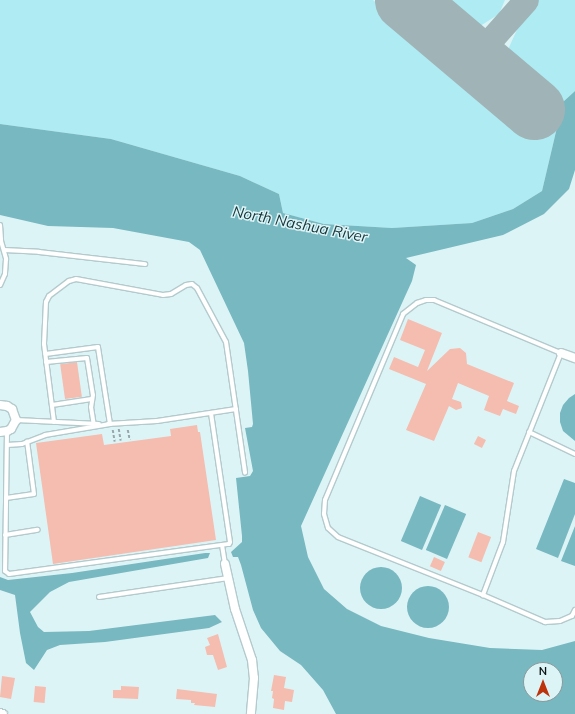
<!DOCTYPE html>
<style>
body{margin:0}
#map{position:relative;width:575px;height:714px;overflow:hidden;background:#ddf4f7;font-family:Mulish,sans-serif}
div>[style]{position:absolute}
.green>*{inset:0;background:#afebf3}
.forest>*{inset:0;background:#78b8c1;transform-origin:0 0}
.round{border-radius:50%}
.taxiway>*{height:25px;margin:-12.5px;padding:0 12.5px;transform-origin:12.5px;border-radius:12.5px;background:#a0b3b6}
.runway>*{height:61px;margin:-30.5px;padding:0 30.5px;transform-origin:30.5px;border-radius:30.5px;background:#a0b3b6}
.building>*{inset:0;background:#f4bdaf;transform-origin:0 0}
.path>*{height:1.5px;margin-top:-0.75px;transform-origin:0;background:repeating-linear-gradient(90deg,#96a8ab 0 3px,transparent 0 5px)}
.roads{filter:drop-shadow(1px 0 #b4cacd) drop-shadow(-1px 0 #b4cacd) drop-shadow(0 1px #b4cacd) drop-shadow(0 -1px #b4cacd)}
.service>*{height:4px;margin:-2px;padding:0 2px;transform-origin:2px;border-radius:2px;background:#fff}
.minor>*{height:8px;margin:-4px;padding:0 4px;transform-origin:4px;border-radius:4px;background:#fff}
span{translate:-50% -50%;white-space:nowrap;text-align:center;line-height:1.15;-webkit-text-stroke:3px #ddf4f7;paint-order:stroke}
.water-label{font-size:15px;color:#15363a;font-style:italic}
.north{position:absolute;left:523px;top:662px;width:40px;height:40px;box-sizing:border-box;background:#ddf4f7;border:1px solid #899a9c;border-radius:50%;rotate:0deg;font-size:11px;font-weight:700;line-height:16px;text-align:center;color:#0a1213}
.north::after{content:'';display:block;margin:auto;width:14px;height:18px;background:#bd340c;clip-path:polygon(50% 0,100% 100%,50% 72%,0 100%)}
</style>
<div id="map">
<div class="green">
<i style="clip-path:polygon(0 0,373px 0,523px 126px,549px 93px,505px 56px,520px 23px,534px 0,575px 0,575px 91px,563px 102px,542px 191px,513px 209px,472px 223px,392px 228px,324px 224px,283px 213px,279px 194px,240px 176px,111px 139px,0 124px)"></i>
<i style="clip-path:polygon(438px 0,505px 0,499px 14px,474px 30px)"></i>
</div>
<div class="forest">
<i style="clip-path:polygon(evenodd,575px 91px,575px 170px,569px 189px,544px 214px,503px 235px,406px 258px,416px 265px,412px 281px,301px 526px,308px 557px,324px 589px,347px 609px,381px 626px,429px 638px,490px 648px,542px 650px,575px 641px,575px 714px,336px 714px,323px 690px,301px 665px,280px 651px,261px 628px,253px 610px,241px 565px,238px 557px,233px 557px,231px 552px,242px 542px,242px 536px,236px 478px,250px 476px,253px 471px,245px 428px,252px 427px,253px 424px,248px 371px,244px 343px,200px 250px,189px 242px,113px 228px,48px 226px,0 215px,0 124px,111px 139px,240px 176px,279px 194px,283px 213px,324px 224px,392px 228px,472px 223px,513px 209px,542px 191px,563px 102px,575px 91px,531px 670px,555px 670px,555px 694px,531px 694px,531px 670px)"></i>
<i style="clip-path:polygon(575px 394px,575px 441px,563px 431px,560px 422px,560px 413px,563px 405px,569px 398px)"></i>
<i style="clip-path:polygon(564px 479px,575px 483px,575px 514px,558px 558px,536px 549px)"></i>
<i style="left:420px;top:496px;width:23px;height:49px;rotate:23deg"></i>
<i style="left:445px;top:505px;width:23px;height:49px;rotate:23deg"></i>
<i style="clip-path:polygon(575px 526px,575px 566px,561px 561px)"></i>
<i style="clip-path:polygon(205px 553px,210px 553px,208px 558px,69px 582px,50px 592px,30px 612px,38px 627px,44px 632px,89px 631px,215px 615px,222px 622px,209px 628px,105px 642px,60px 645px,47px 650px,34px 670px,26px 663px,20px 633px,15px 595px,0 590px,0 577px,8px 580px,72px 573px)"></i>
<i class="round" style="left:360px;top:567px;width:42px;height:42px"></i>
<i class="round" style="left:407px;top:586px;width:42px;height:42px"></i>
</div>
<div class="taxiway">
<i style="left:454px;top:41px;width:18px;rotate:22deg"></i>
<i style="left:471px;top:48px;width:15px;rotate:-11deg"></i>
<i style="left:486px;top:45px;width:60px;rotate:-48.4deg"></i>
</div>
<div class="runway">
<i style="left:405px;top:0;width:169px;rotate:40.2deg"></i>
</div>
<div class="building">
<i style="clip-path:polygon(408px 319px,442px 333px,427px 371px,450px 349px,460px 348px,466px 353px,467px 364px,514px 383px,507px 401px,519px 406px,516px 414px,503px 409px,500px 416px,484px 410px,489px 396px,458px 383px,452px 399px,461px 402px,462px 408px,456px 410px,449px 406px,434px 441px,406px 430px,426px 384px,389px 369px,394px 357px,418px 367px,425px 350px,400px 340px)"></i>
<i style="left:77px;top:362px;width:35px;height:17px;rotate:82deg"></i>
<i style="clip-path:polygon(197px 425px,198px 432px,200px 432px,216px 540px,53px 564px,36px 443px,102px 434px,104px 445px,171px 436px,170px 429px)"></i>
<i style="left:478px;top:436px;width:9px;height:9px;rotate:27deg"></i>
<i style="left:478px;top:532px;width:14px;height:27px;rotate:21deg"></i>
<i style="left:434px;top:557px;width:12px;height:10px;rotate:24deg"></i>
<i style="clip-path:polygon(218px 634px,227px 667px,218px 670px,213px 655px,207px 655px,205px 647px,210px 645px,207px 638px)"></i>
<i style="clip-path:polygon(274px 675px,286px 677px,284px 688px,294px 690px,292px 702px,285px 701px,284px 710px,273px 708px,274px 699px,272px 698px,273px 691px,271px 691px)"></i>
<i style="clip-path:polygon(2px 676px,15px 678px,11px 699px,0 697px)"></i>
<i style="left:35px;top:686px;width:11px;height:16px;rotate:5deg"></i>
<i style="clip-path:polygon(121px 686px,139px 687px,138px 699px,113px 698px,113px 690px,121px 690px)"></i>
<i style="clip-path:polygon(177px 689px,217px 694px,215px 707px,194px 705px,195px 703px,191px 703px,191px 700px,176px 699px)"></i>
</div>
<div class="path">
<i style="left:119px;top:429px;width:12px;rotate:81deg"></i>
<i style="left:113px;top:430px;width:12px;rotate:81deg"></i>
<i style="left:128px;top:430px;width:10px;rotate:79deg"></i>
</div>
<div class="roads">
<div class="service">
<i style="left:0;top:225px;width:16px;rotate:86deg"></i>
<i style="left:1px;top:241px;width:19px;rotate:74deg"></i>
<i style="left:6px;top:259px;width:15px;rotate:94deg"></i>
<i style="left:5px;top:274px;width:12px;rotate:114deg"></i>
<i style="left:4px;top:250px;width:35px;rotate:3deg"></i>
<i style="left:39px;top:252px;width:107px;rotate:6.5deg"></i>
<i style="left:426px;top:300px;width:8px"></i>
<i style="left:434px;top:300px;width:138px;rotate:22.7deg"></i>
<i style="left:561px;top:353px;width:127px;rotate:111.7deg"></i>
<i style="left:514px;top:471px;width:72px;rotate:98.8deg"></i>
<i style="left:503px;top:542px;width:57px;rotate:110.7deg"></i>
<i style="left:483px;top:595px;width:156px;rotate:-158.2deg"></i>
<i style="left:338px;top:537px;width:13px;rotate:-138deg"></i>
<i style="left:328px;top:528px;width:15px;rotate:-106deg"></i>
<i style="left:324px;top:514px;width:14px;rotate:-86deg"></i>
<i style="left:325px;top:500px;width:202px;rotate:-67.2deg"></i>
<i style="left:403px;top:314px;width:18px;rotate:-38deg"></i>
<i style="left:417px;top:303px;width:9px;rotate:-18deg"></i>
<i style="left:46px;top:362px;width:41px;rotate:-5.6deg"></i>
<i style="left:87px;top:358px;width:37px;rotate:81deg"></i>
<i style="left:93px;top:395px;width:12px;rotate:99deg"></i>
<i style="left:91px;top:407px;width:18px;rotate:81deg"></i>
<i style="left:52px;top:405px;width:40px;rotate:-8.5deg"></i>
<i style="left:16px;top:420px;width:83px;rotate:2.8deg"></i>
<i style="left:54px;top:422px;width:79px;rotate:-97.3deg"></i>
<i style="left:44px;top:344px;width:42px;rotate:-87.3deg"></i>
<i style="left:46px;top:302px;width:7px;rotate:-63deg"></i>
<i style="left:49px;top:296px;width:25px;rotate:-37deg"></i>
<i style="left:69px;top:281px;width:7px;rotate:-16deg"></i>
<i style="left:76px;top:279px;width:88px;rotate:10.4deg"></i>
<i style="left:163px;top:295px;width:8px;rotate:-7deg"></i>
<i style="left:171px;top:294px;width:17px;rotate:-31deg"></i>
<i style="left:186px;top:285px;width:6px;rotate:-9deg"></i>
<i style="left:192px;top:284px;width:6px;rotate:39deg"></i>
<i style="left:197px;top:288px;width:61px;rotate:61.8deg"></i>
<i style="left:226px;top:342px;width:132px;rotate:81.7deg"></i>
<i style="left:108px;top:424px;width:49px;rotate:-3.5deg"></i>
<i style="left:157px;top:421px;width:80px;rotate:-8.6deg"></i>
<i style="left:7px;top:431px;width:140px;rotate:90.8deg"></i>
<i style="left:5px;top:571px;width:5px;rotate:37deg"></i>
<i style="left:9px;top:574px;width:222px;rotate:-7.8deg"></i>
<i style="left:229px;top:544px;width:2px;rotate:-63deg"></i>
<i style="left:230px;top:542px;width:130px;rotate:-98.4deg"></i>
<i style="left:529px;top:432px;width:51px;rotate:25.6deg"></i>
<i style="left:7px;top:445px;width:15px;rotate:-4deg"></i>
<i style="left:22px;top:444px;width:25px;rotate:-21deg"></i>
<i style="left:45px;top:435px;width:66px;rotate:-9.6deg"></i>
<i style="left:110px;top:424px;width:78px;rotate:-98.9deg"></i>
<i style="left:98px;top:347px;width:53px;rotate:172.5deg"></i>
<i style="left:6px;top:498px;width:28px;rotate:-8deg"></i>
<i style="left:34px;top:494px;width:53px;rotate:-97.5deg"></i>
<i style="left:5px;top:535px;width:33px;rotate:-9deg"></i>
<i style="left:222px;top:545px;width:19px;rotate:81deg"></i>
<i style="left:483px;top:595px;width:68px;rotate:23.5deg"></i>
<i style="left:545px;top:622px;width:15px;rotate:-4deg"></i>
<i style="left:560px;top:621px;width:13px;rotate:-23deg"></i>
<i style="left:572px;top:616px;width:7px;rotate:-63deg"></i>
<i style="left:99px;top:597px;width:129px;rotate:-8.4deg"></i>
</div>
<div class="minor">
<i style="left:561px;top:353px;width:15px;rotate:20deg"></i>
<i style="left:0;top:405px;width:7px;rotate:8deg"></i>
<i style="left:7px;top:406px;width:6px;rotate:31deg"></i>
<i style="left:12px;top:409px;width:12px;rotate:70deg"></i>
<i style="left:16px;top:420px;width:10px;rotate:119deg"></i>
<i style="left:11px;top:429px;width:4px;rotate:153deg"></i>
<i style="left:7px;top:431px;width:7px;rotate:172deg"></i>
<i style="left:225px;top:564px;width:46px;rotate:77.5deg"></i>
<i style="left:235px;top:609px;width:54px;rotate:71.6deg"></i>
<i style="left:252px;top:660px;width:18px;rotate:84deg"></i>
<i style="left:254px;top:678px;width:36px;rotate:95deg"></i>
<i style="left:0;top:713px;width:3px;rotate:18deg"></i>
</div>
</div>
<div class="water-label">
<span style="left:300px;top:224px;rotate:11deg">North Nashua River</span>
</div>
<div class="north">N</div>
</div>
